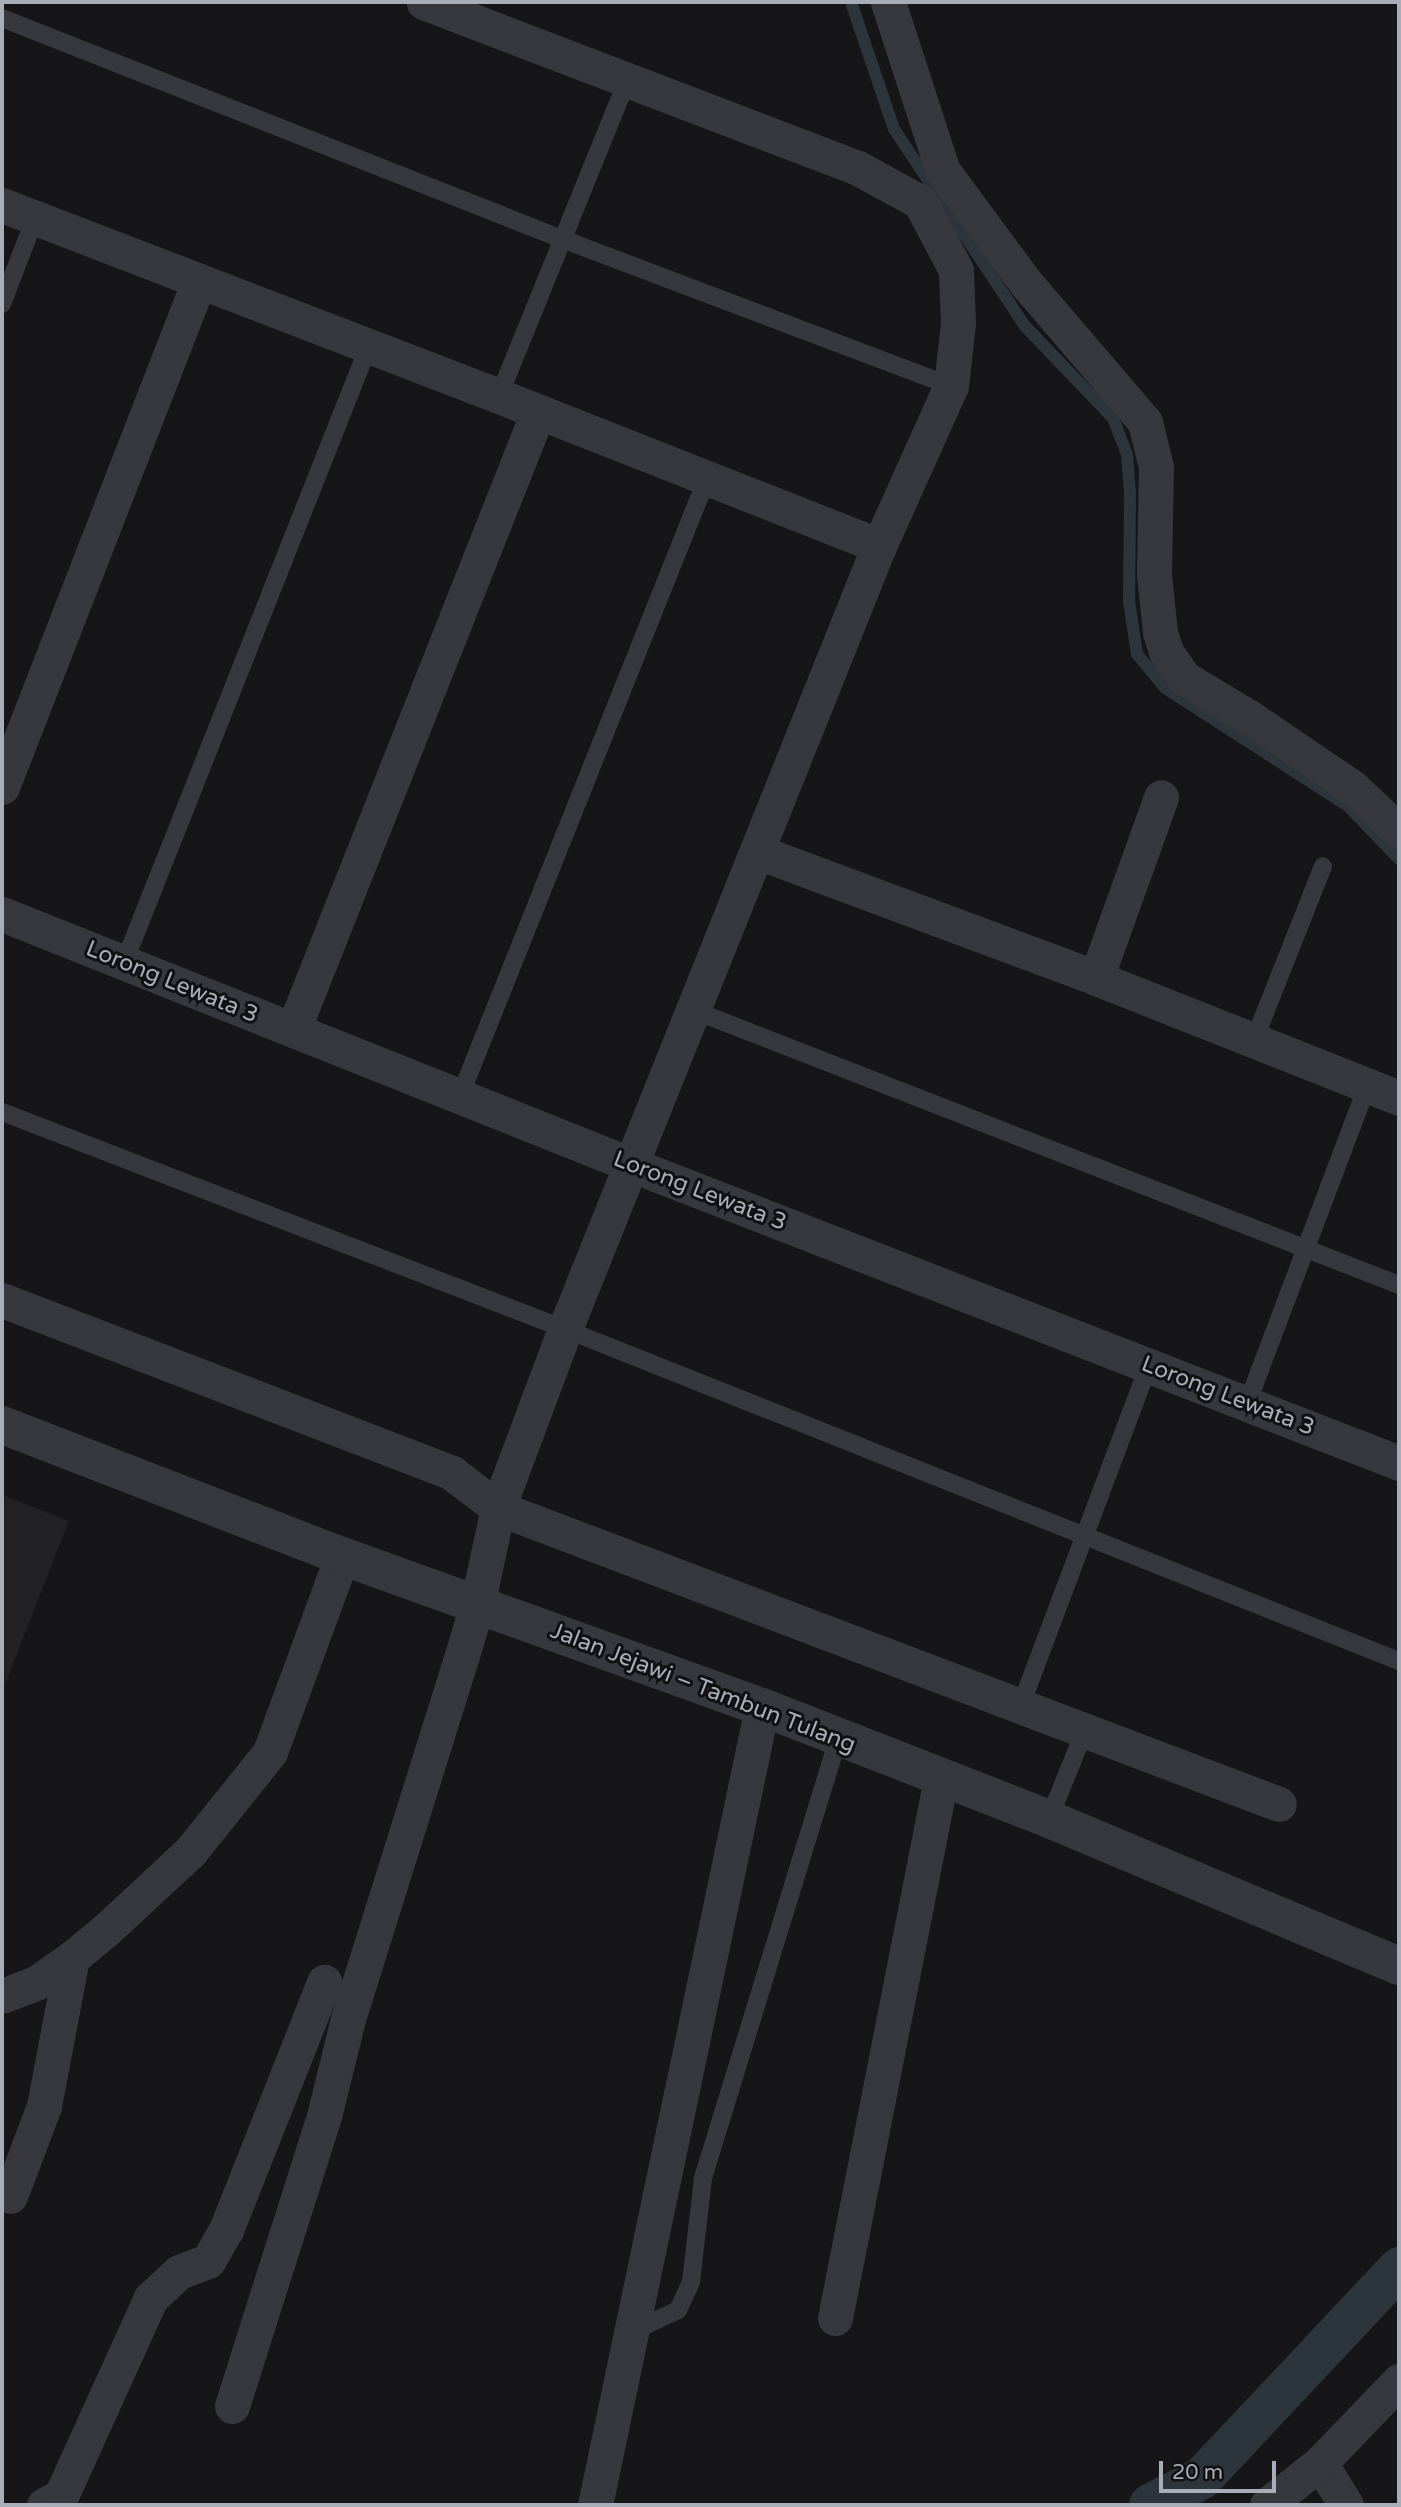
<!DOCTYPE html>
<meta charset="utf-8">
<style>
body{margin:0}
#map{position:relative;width:1401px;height:2507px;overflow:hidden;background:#161618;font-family:"Varela Round",sans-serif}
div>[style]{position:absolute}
.built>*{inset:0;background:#222225}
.stream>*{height:12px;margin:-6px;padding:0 6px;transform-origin:6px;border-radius:6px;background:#2c353c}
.canal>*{height:42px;margin:-21px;padding:0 21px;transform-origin:21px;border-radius:21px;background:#2c353c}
.service>*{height:18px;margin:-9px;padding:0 9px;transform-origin:9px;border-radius:9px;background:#37383d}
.minor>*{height:35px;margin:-17.5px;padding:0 17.5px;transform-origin:17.5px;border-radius:17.5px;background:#37383d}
.tertiary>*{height:38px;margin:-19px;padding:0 19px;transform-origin:19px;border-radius:19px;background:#37383d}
span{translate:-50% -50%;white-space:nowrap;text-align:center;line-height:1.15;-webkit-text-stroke:6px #111113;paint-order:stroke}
.street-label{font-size:23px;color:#a8adb8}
.frame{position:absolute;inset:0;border:4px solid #a8adb8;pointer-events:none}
.scale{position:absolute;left:1159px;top:2461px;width:117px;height:32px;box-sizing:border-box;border:4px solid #a8adb8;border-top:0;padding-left:9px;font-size:21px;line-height:24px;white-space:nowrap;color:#a8adb8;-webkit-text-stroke:5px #111113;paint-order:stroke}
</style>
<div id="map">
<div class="built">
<i style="clip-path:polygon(2px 1495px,69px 1521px,2px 1692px)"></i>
</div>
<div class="stream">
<i style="left:851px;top:2px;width:134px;rotate:71.3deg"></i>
<i style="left:894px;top:129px;width:235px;rotate:56.4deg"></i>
<i style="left:1024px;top:325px;width:129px;rotate:46.3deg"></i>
<i style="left:1113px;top:418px;width:39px;rotate:69deg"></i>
<i style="left:1127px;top:454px;width:40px;rotate:85.7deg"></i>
<i style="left:1130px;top:494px;width:107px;rotate:90.5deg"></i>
<i style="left:1129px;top:601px;width:54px;rotate:81.4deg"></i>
<i style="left:1137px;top:654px;width:44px;rotate:50.5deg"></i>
<i style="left:1165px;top:688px;width:218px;rotate:32.8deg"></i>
<i style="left:1348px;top:806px;width:74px;rotate:46.1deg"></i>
</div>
<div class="canal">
<i style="left:1150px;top:2505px;width:59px;rotate:-27.4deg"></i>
<i style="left:1202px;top:2478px;width:288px;rotate:-46.8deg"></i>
</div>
<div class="service">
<i style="left:2px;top:18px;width:602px;rotate:21.54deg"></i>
<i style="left:562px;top:239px;width:416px;rotate:20.7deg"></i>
<i style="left:2px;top:304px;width:92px;rotate:-69deg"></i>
<i style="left:499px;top:396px;width:343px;rotate:-67.9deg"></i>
<i style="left:124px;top:963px;width:665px;rotate:-68.37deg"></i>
<i style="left:693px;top:1010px;width:758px;rotate:21.28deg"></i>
<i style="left:1253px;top:1043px;width:190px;rotate:-68.4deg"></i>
<i style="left:460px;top:1096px;width:666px;rotate:-68.21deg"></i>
<i style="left:2px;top:1112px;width:603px;rotate:21.08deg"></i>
<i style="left:565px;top:1329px;width:898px;rotate:21.71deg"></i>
<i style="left:1247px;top:1404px;width:340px;rotate:-69.3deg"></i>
<i style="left:1021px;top:1705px;width:363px;rotate:-69.4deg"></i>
<i style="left:1049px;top:1819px;width:96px;rotate:-68deg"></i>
<i style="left:634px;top:2331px;width:49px;rotate:-25.5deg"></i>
<i style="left:678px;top:2310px;width:31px;rotate:-65deg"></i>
<i style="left:691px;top:2282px;width:105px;rotate:-83.4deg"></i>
<i style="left:703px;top:2178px;width:459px;rotate:-72.9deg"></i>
</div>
<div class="minor">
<i style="left:888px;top:2px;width:178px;rotate:72deg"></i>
<i style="left:943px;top:171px;width:138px;rotate:53.5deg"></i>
<i style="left:1025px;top:282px;width:184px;rotate:49.4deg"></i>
<i style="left:1145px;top:422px;width:46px;rotate:76.3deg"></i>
<i style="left:1156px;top:467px;width:108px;rotate:91.1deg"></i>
<i style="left:1154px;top:575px;width:57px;rotate:84deg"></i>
<i style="left:1160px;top:632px;width:21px;rotate:73deg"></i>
<i style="left:1166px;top:652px;width:32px;rotate:55deg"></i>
<i style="left:1184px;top:678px;width:76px;rotate:31deg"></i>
<i style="left:1249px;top:717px;width:125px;rotate:34.2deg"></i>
<i style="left:1352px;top:787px;width:64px;rotate:43.1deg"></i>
<i style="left:2px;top:205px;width:532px;rotate:21.02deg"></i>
<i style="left:499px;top:396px;width:409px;rotate:21.5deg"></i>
<i style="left:2px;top:787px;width:543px;rotate:-68.73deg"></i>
<i style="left:758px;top:852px;width:361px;rotate:20.4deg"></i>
<i style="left:1096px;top:978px;width:326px;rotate:21.6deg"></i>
<i style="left:2px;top:914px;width:678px;rotate:21.72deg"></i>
<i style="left:632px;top:1165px;width:823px;rotate:21.23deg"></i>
<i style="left:1096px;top:978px;width:192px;rotate:-70.2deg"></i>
<i style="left:293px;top:1030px;width:665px;rotate:-68.37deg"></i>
<i style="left:2px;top:1300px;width:482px;rotate:21deg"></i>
<i style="left:452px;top:1473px;width:58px;rotate:37.3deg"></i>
<i style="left:498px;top:1508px;width:835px;rotate:20.76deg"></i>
<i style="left:2px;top:1996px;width:36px;rotate:-21deg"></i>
<i style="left:36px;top:1983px;width:44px;rotate:-34.8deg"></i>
<i style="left:72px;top:1958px;width:45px;rotate:-39.6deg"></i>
<i style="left:107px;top:1929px;width:113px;rotate:-42.9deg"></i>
<i style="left:190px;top:1852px;width:128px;rotate:-51.3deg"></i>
<i style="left:270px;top:1752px;width:209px;rotate:-69.8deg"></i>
<i style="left:10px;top:2196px;width:96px;rotate:-69.3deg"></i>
<i style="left:44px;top:2106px;width:151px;rotate:-79.3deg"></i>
<i style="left:835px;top:2318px;width:550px;rotate:-78.89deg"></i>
<i style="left:232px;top:2406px;width:308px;rotate:-72.4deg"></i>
<i style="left:325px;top:2112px;width:96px;rotate:-76.1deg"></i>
<i style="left:348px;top:2019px;width:377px;rotate:-72.6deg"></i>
<i style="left:461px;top:1659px;width:56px;rotate:-73.5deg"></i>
<i style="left:477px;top:1605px;width:99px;rotate:-77.8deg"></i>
<i style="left:498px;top:1508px;width:191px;rotate:-69.5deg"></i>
<i style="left:565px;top:1329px;width:844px;rotate:-68.15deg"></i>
<i style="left:879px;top:546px;width:175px;rotate:-65.8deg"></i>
<i style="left:951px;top:386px;width:63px;rotate:-83.7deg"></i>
<i style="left:958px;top:323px;width:53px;rotate:-92.2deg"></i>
<i style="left:956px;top:270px;width:77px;rotate:-117.9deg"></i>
<i style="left:920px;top:202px;width:71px;rotate:-151.3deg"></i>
<i style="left:858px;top:168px;width:465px;rotate:-159.1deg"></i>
<i style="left:1320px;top:2463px;width:49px;rotate:58.2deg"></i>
<i style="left:44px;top:2505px;width:19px;rotate:-28deg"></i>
<i style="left:61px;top:2496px;width:217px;rotate:-65.6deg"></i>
<i style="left:151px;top:2298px;width:38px;rotate:-43deg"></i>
<i style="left:179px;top:2272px;width:31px;rotate:-21deg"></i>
<i style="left:208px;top:2261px;width:36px;rotate:-60deg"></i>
<i style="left:226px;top:2230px;width:267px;rotate:-68.4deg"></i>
<i style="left:595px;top:2505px;width:815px;rotate:-78.18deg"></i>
<i style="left:1267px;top:2505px;width:68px;rotate:-38.4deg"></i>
<i style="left:1320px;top:2463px;width:114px;rotate:-46.1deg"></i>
</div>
<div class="tertiary">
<i style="left:2px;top:1425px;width:364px;rotate:21.1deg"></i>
<i style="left:342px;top:1556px;width:446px;rotate:19.8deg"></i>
<i style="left:762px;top:1707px;width:308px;rotate:21.3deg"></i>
<i style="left:1049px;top:1819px;width:380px;rotate:22.8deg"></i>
</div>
<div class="street-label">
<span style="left:172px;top:982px;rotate:22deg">Lorong Lewata 3</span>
<span style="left:700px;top:1191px;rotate:21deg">Lorong Lewata 3</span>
<span style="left:1228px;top:1396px;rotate:21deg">Lorong Lewata 3</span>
<span style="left:703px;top:1688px;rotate:21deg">Jalan Jejawi – Tambun Tulang</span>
</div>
<div class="frame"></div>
<div class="scale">20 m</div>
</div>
